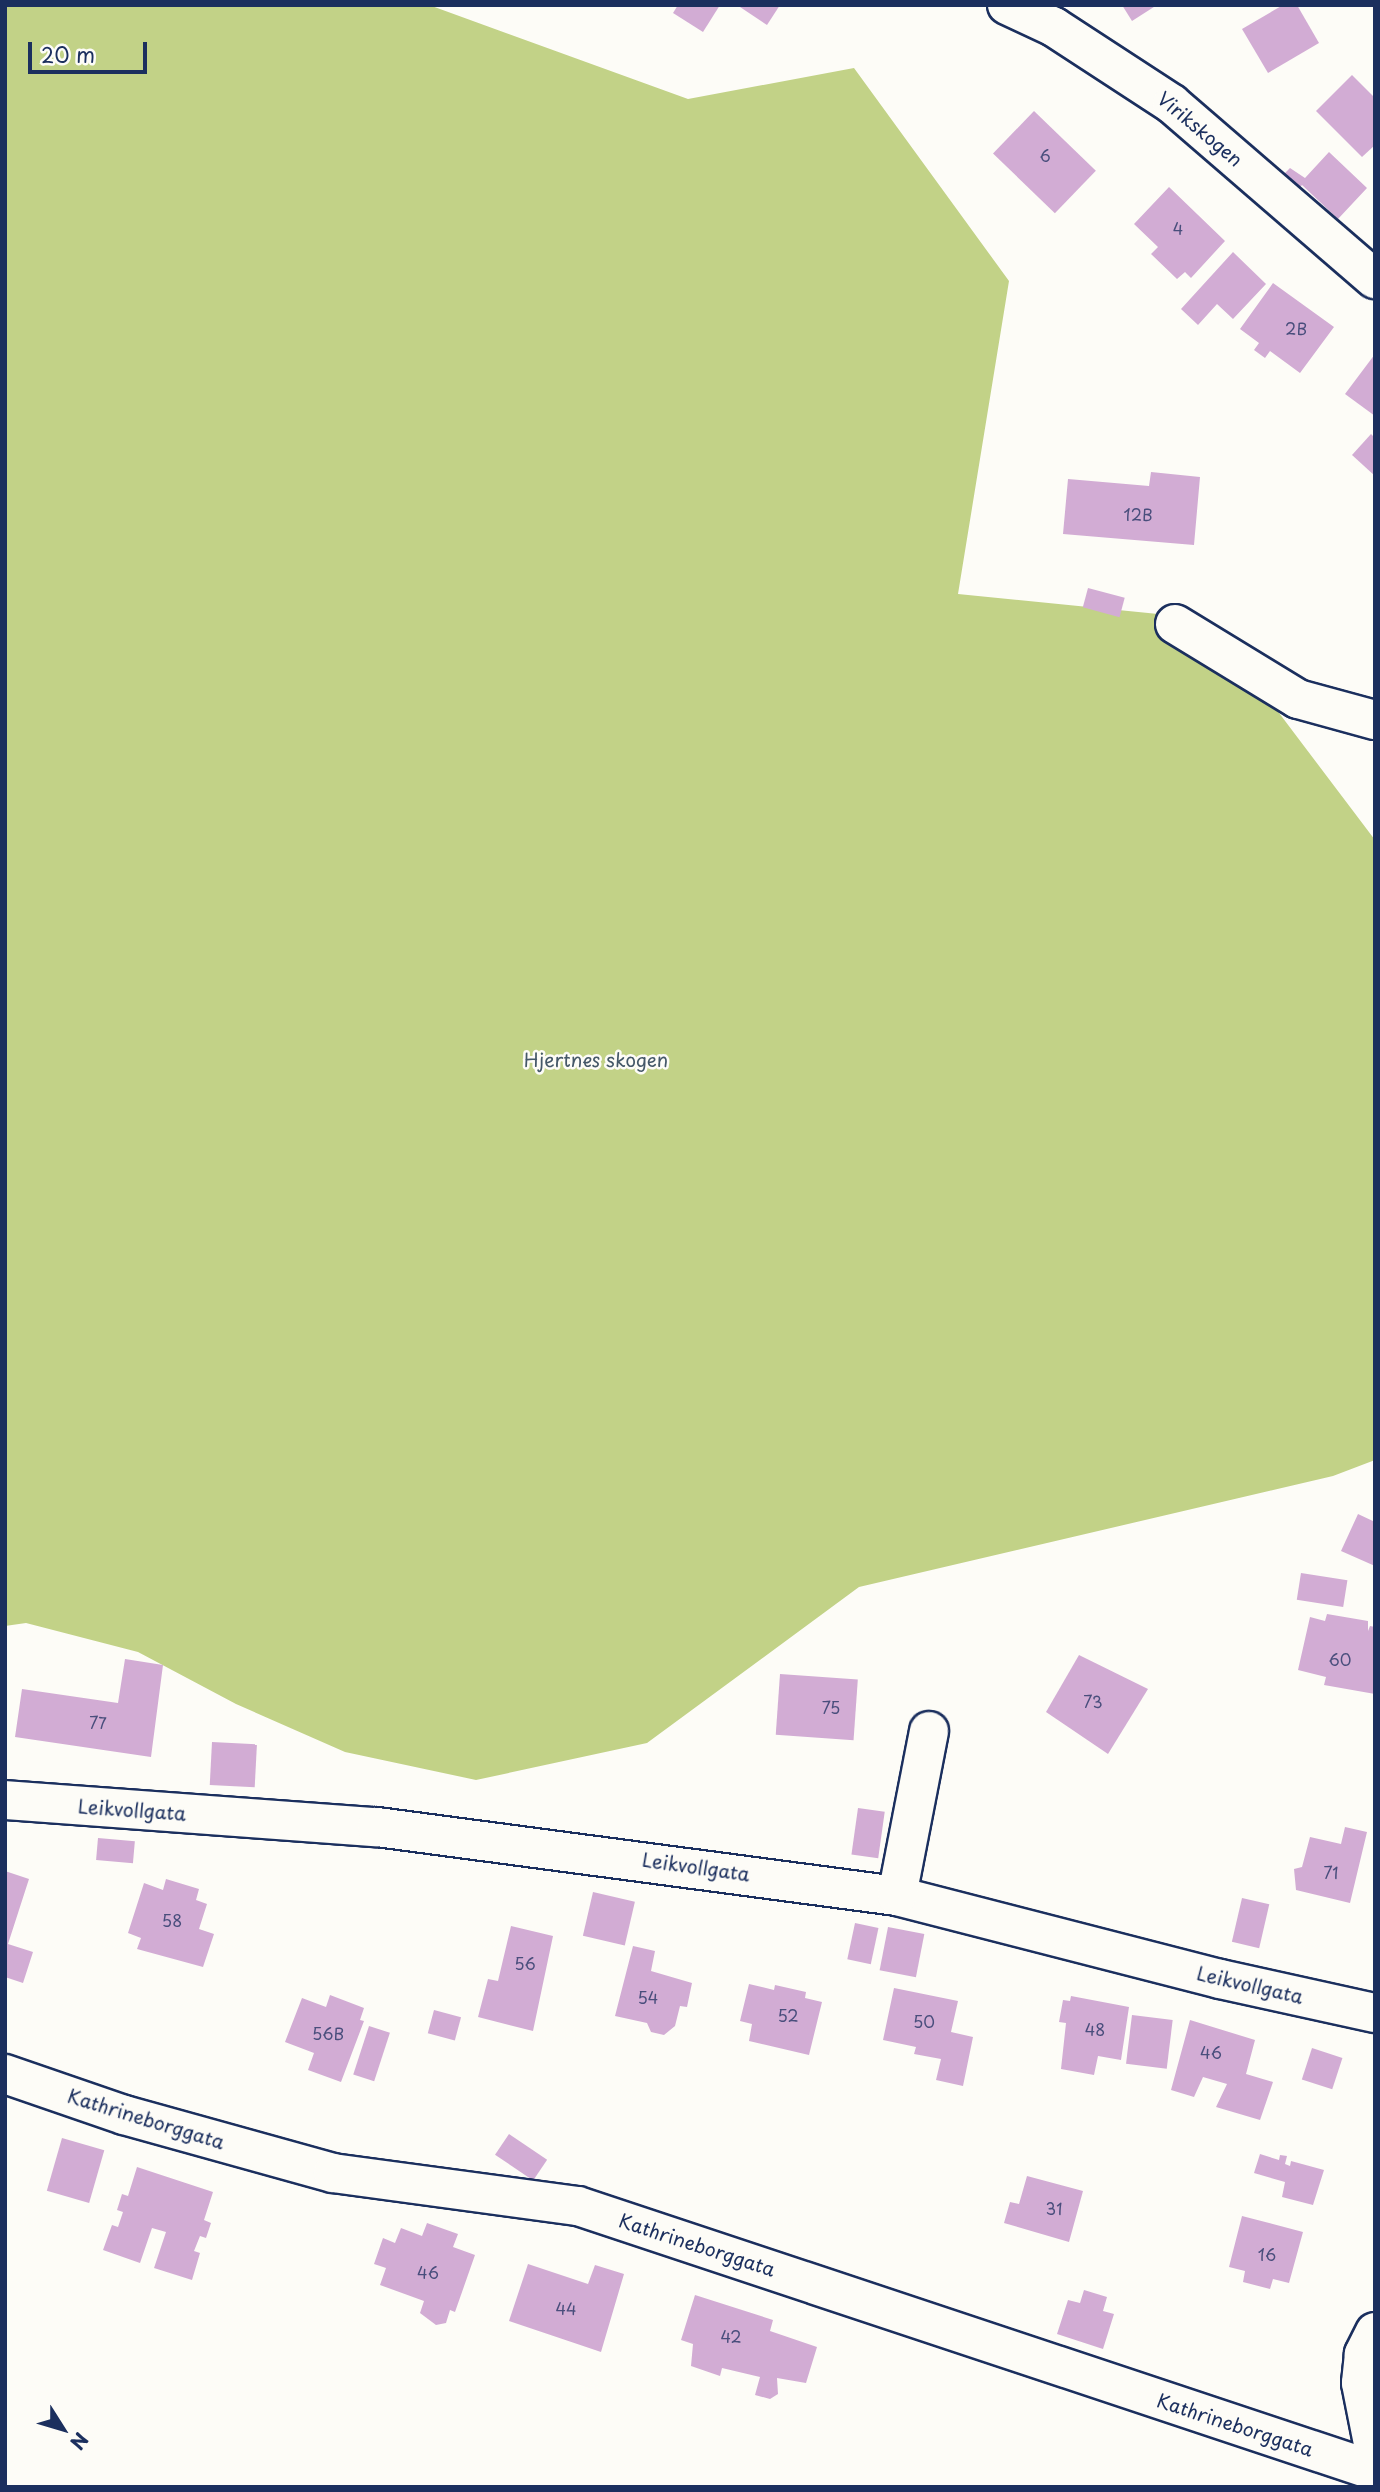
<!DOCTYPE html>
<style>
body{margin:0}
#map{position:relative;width:1380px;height:2492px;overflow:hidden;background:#fdfcf7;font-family:"Playpen Sans",sans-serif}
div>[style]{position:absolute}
.green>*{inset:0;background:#c2d287}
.building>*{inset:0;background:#d2acd4;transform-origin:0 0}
.roads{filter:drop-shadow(2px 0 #1b2f5e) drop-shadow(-2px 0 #1b2f5e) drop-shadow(0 2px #1b2f5e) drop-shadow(0 -2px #1b2f5e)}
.minor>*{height:38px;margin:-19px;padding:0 19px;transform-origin:19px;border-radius:19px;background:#fdfcf7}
span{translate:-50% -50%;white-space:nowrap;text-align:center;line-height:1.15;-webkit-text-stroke:5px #fdfcf7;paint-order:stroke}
.number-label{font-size:16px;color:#494e7c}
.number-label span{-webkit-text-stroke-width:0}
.street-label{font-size:19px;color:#1b2f5e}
.park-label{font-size:19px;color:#455868}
.frame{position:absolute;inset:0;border:7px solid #1b2f5e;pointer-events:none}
.north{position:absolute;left:28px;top:2394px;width:70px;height:70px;-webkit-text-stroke:5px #fdfcf7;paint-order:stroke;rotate:127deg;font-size:19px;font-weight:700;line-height:28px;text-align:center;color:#1b2f5e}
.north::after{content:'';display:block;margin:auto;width:24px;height:32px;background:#1b2f5e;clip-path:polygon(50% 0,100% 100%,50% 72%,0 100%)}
.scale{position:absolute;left:28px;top:42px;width:119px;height:32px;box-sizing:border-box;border:4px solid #1b2f5e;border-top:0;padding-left:9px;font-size:21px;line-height:24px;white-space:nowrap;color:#1b2f5e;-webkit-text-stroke:5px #fdfcf7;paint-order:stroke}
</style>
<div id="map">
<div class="green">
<i style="clip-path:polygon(5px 5px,429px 5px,688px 99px,854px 68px,1009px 281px,958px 594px,1208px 619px,1375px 840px,1375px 1460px,1333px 1476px,859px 1587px,647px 1743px,476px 1780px,345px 1752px,236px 1704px,138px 1652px,26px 1623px,5px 1626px)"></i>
</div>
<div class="building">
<i style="clip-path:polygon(678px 5px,720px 5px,703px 32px,673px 13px)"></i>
<i style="clip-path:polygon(737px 5px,780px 5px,767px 25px)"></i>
<i style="clip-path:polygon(1122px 5px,1157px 5px,1132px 21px)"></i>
<i style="clip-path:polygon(1283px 5px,1297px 5px,1319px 43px,1268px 73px,1242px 29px)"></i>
<i style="clip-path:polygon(1352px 75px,1375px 98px,1375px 145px,1362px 157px,1316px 111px)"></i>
<i style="left:1034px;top:111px;width:86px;height:59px;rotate:44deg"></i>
<i style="clip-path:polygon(1329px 152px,1367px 188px,1338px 219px,1302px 185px,1295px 193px,1281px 177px,1290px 168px,1305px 178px)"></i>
<i style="clip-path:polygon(1169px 187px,1225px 241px,1191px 278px,1185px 272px,1177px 279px,1151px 254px,1158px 247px,1134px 224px)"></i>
<i style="clip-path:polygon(1233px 252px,1266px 284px,1233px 319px,1217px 304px,1198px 325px,1181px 309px)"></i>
<i style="clip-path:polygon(1273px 283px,1334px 327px,1300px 373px,1270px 351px,1265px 358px,1254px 350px,1259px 343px,1240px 329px)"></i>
<i style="clip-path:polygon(1375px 354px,1375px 416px,1345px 394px)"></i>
<i style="clip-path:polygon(1371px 434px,1375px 438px,1375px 476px,1352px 455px)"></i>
<i style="clip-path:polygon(1151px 472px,1200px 477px,1194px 545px,1063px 534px,1068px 479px,1149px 486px)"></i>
<i style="left:1088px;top:588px;width:38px;height:20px;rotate:15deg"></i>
<i style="clip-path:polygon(1358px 1514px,1375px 1522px,1375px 1566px,1341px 1551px)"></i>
<i style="left:1301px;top:1573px;width:47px;height:27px;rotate:9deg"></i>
<i style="clip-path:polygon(1327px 1614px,1368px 1621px,1368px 1631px,1370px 1626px,1375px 1627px,1375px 1694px,1324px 1685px,1326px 1677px,1298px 1670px,1310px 1617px,1325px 1621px)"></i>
<i style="clip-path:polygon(1079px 1655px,1148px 1689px,1108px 1754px,1046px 1712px)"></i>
<i style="clip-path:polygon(125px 1659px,163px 1665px,151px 1757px,15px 1737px,22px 1689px,118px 1703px)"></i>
<i style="left:780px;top:1674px;width:78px;height:61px;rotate:4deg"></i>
<i style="left:212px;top:1742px;width:45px;height:43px;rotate:3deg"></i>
<i style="left:858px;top:1808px;width:27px;height:47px;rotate:8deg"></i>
<i style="clip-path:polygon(1345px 1827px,1367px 1832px,1350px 1903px,1296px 1890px,1294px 1869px,1302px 1867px,1310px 1837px,1341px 1844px)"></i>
<i style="left:98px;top:1838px;width:37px;height:22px;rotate:5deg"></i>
<i style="clip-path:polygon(5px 1871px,29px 1879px,8px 1944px,33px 1952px,23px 1983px,5px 1977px)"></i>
<i style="clip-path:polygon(166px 1879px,199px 1889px,196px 1900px,207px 1904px,199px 1929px,214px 1934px,203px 1967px,137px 1949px,141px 1938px,128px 1933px,144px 1883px,163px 1890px)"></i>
<i style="left:593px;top:1892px;width:43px;height:45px;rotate:13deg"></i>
<i style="left:1242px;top:1898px;width:28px;height:45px;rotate:13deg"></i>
<i style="left:855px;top:1923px;width:24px;height:37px;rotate:12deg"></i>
<i style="clip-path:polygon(511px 1926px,553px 1936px,533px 2031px,478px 2017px,488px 1979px,498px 1981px)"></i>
<i style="left:888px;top:1927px;width:37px;height:44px;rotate:11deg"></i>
<i style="clip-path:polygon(633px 1946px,655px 1951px,651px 1971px,692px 1983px,687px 2007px,680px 2006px,675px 2026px,664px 2035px,651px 2032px,647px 2023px,615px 2016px)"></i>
<i style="clip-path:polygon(749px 1984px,774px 1990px,775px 1985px,806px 1992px,805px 1998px,822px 2002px,809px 2055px,749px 2041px,752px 2024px,740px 2021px)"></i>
<i style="clip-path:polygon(894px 1988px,958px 2001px,951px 2032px,973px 2037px,963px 2086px,936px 2080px,941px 2059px,914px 2054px,916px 2047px,883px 2040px)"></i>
<i style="clip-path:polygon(330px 1995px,364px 2008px,360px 2020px,364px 2021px,341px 2082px,308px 2070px,314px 2053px,285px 2042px,302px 1998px,326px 2007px)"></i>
<i style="clip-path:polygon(1071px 1996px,1129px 2007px,1121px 2060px,1098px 2056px,1094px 2075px,1061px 2069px,1066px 2023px,1059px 2022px,1063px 2000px,1070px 2001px)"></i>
<i style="left:434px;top:2010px;width:28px;height:24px;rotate:15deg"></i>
<i style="left:1132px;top:2015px;width:41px;height:49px;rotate:7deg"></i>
<i style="clip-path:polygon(1190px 2020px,1255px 2040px,1246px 2074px,1273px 2082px,1260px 2120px,1216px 2107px,1227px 2084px,1203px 2077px,1194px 2097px,1171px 2090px)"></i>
<i style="left:369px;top:2026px;width:22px;height:51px;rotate:18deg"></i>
<i style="left:1312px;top:2048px;width:32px;height:33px;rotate:18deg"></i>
<i style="left:509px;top:2134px;width:46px;height:25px;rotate:34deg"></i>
<i style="left:62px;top:2138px;width:44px;height:55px;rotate:16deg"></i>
<i style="clip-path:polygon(1260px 2154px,1279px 2160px,1280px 2155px,1287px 2156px,1285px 2164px,1290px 2166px,1291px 2161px,1324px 2170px,1313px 2205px,1282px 2197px,1285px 2182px,1254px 2173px)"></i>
<i style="clip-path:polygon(137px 2167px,213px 2192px,204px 2220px,211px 2223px,206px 2238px,200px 2236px,194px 2251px,200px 2253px,192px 2280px,154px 2268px,166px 2232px,152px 2228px,140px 2263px,103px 2250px,112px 2225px,118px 2227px,123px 2212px,117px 2210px,122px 2194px,128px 2196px)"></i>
<i style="clip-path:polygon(1027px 2176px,1083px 2191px,1069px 2242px,1004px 2223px,1010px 2202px,1019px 2204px)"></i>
<i style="clip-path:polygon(1242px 2216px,1303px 2232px,1289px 2283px,1273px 2279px,1270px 2289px,1243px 2282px,1245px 2271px,1229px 2267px)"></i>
<i style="clip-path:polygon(427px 2223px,458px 2234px,453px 2247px,475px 2255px,455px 2312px,450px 2310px,446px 2323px,436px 2325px,420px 2313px,424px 2301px,380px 2285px,386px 2268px,374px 2264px,383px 2238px,395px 2243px,401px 2228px,422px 2236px)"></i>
<i style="clip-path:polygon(528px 2264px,588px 2284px,595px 2265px,624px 2274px,601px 2352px,509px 2321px)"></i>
<i style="clip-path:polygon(1084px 2290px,1107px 2297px,1103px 2311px,1114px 2314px,1103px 2349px,1057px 2334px,1068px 2300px,1080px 2303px)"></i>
<i style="clip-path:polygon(695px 2295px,773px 2320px,770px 2331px,817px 2347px,806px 2383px,777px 2378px,778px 2394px,770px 2399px,755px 2395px,760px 2377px,722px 2368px,720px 2376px,691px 2366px,693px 2344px,681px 2340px)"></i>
</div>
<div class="roads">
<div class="minor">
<i style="left:1007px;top:5px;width:52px;rotate:25.1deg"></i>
<i style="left:1054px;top:27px;width:141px;rotate:33.1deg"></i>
<i style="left:1172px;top:104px;width:268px;rotate:40.8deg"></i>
<i style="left:1175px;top:624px;width:144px;rotate:31.4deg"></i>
<i style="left:1298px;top:699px;width:80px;rotate:15.3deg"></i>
<i style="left:5px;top:1800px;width:373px;rotate:4.2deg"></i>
<i style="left:377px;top:1827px;width:525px;rotate:7.56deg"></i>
<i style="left:897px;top:1896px;width:333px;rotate:14.4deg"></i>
<i style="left:1220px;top:1979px;width:159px;rotate:12.4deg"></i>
<i style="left:897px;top:1896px;width:168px;rotate:-79deg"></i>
<i style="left:5px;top:2074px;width:126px;rotate:19deg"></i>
<i style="left:124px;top:2115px;width:217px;rotate:15.5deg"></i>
<i style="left:333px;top:2173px;width:247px;rotate:7.7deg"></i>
<i style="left:578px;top:2206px;width:840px;rotate:18.39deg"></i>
<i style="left:1375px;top:2332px;width:25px;rotate:117deg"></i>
<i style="left:1364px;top:2354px;width:29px;rotate:96deg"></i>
<i style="left:1361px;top:2383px;width:72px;rotate:78.8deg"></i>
</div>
</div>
<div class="number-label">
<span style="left:1045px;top:155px">6</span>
<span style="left:1178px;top:228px">4</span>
<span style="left:1296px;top:328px">2B</span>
<span style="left:1138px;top:514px">12B</span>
<span style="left:1340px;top:1659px">60</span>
<span style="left:1093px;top:1701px">73</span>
<span style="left:831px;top:1707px">75</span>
<span style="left:98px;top:1722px">77</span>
<span style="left:1331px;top:1872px">71</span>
<span style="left:172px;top:1920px">58</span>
<span style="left:525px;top:1963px">56</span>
<span style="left:648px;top:1997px">54</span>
<span style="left:788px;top:2015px">52</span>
<span style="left:924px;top:2021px">50</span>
<span style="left:1095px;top:2029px">48</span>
<span style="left:328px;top:2033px">56B</span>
<span style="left:1211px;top:2052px">46</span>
<span style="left:1054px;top:2208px">31</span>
<span style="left:1267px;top:2254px">16</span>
<span style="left:428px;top:2272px">46</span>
<span style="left:566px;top:2308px">44</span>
<span style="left:731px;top:2336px">42</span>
</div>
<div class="street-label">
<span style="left:1200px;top:129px;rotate:40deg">Virikskogen</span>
<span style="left:132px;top:1810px;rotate:4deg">Leikvollgata</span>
<span style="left:696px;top:1867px;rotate:8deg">Leikvollgata</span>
<span style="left:1250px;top:1985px;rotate:13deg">Leikvollgata</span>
<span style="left:146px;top:2119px;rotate:17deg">Kathrineborggata</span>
<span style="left:697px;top:2245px;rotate:18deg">Kathrineborggata</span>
<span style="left:1235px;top:2425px;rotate:18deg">Kathrineborggata</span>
</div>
<div class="park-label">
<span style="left:596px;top:1060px">Hjertnes skogen</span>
</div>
<div class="frame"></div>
<div class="north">N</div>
<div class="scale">20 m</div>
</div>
